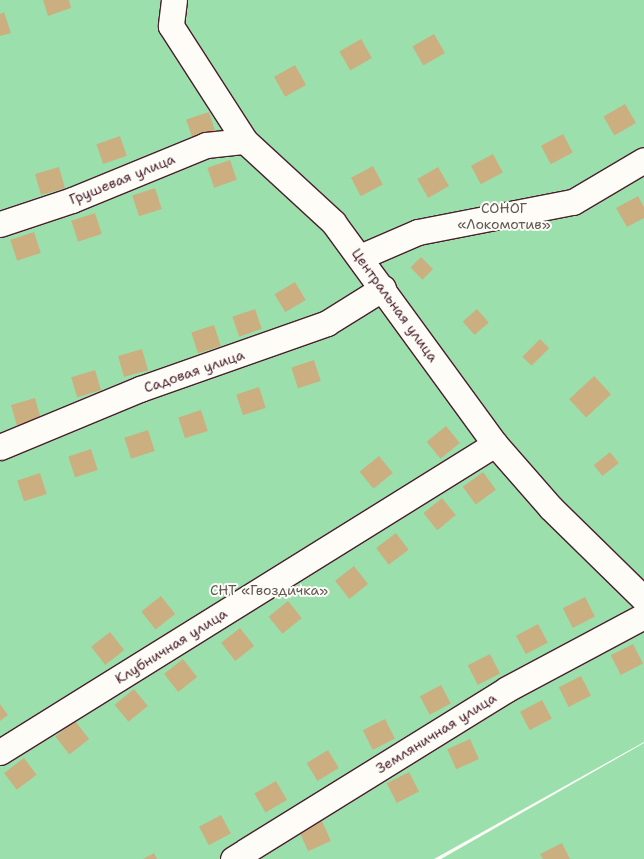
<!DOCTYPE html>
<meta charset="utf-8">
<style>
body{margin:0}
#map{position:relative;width:644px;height:859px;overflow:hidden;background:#fdfcf7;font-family:"Shantell Sans",sans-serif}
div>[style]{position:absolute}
.green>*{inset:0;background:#9be0ac}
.building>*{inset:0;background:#ccaf81;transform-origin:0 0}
.roads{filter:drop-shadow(1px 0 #4a1f2b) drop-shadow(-1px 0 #4a1f2b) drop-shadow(0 1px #4a1f2b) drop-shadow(0 -1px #4a1f2b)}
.minor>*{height:25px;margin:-12.5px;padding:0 12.5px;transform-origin:12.5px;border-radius:12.5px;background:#fdfcf7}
span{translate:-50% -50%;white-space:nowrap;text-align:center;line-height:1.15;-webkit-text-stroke:4px #fdfcf7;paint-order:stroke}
.street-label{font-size:14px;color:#4a1f2b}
.park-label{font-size:14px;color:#625952}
</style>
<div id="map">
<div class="green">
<i style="clip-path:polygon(0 0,644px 0,644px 742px,434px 859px,0 859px)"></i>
<i style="clip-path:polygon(644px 743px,644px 859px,441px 859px)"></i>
</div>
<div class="building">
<i style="clip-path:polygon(43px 0,69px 0,71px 8px,48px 16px)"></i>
<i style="clip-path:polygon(4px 12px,11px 33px,0 36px,0 14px)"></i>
<i style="left:434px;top:34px;width:22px;height:25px;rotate:60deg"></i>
<i style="left:361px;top:39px;width:22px;height:25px;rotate:60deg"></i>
<i style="left:295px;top:65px;width:23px;height:24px;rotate:61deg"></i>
<i style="left:625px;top:104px;width:22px;height:25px;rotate:60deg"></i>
<i style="left:209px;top:112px;width:22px;height:24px;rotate:72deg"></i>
<i style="left:563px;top:134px;width:21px;height:25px;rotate:62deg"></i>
<i style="left:120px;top:136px;width:21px;height:25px;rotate:71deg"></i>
<i style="left:493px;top:154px;width:21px;height:25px;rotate:62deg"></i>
<i style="left:230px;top:160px;width:21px;height:24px;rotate:71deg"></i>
<i style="left:373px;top:166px;width:21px;height:25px;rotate:62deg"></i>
<i style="left:59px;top:167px;width:22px;height:25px;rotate:74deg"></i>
<i style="left:438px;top:167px;width:22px;height:24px;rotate:60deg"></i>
<i style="left:155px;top:188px;width:22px;height:24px;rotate:72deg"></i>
<i style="clip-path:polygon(638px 196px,644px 207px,644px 218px,627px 227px,616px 208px)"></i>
<i style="left:95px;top:213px;width:22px;height:25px;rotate:72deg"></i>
<i style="left:34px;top:232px;width:22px;height:25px;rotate:72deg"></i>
<i style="left:421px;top:257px;width:17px;height:15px;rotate:45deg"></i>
<i style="left:295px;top:282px;width:21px;height:24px;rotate:59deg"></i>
<i style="left:255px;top:309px;width:21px;height:24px;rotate:71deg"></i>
<i style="left:477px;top:309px;width:18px;height:19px;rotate:49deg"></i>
<i style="left:214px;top:325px;width:22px;height:24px;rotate:72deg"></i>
<i style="left:540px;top:339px;width:13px;height:25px;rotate:45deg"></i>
<i style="left:142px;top:349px;width:22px;height:25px;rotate:74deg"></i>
<i style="left:314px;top:360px;width:22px;height:24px;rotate:72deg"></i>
<i style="left:95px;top:370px;width:21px;height:25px;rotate:73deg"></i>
<i style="left:594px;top:376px;width:25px;height:34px;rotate:47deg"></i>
<i style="left:259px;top:387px;width:22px;height:24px;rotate:72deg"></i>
<i style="left:35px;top:398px;width:22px;height:25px;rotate:74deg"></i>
<i style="left:201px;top:410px;width:22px;height:24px;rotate:72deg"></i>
<i style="left:446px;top:426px;width:22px;height:25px;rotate:51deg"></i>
<i style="left:148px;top:430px;width:22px;height:25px;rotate:72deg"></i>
<i style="left:91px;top:449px;width:22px;height:24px;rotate:72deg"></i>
<i style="left:610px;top:452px;width:14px;height:21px;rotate:51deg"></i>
<i style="left:379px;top:456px;width:22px;height:25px;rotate:51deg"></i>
<i style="left:483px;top:472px;width:22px;height:25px;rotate:54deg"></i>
<i style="left:40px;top:473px;width:22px;height:24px;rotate:72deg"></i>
<i style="left:442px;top:498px;width:22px;height:24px;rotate:51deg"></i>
<i style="left:396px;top:533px;width:21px;height:25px;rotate:53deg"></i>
<i style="left:354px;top:566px;width:23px;height:24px;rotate:52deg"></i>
<i style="left:161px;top:596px;width:23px;height:25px;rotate:52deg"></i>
<i style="left:585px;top:597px;width:22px;height:25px;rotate:63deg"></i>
<i style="left:288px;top:601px;width:22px;height:25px;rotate:51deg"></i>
<i style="left:538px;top:624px;width:21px;height:25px;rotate:62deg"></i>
<i style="left:240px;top:628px;width:23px;height:24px;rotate:52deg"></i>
<i style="left:110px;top:632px;width:23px;height:24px;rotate:52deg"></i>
<i style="left:633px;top:644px;width:22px;height:25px;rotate:63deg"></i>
<i style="left:490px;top:654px;width:22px;height:25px;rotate:63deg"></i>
<i style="left:183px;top:659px;width:23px;height:24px;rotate:52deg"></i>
<i style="left:581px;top:676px;width:22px;height:25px;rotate:63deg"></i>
<i style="left:441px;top:685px;width:21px;height:24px;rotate:62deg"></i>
<i style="left:134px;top:689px;width:22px;height:25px;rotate:51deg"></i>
<i style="left:542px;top:700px;width:21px;height:25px;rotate:62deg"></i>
<i style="clip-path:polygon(0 704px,8px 715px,0 721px)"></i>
<i style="left:385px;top:719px;width:22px;height:25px;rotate:63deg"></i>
<i style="left:75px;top:721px;width:23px;height:25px;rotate:52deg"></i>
<i style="left:470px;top:739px;width:22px;height:25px;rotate:66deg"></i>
<i style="left:328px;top:750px;width:21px;height:25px;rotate:59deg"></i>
<i style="left:24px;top:758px;width:21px;height:25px;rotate:53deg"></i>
<i style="left:409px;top:772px;width:22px;height:25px;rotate:63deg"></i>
<i style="left:276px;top:781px;width:22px;height:25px;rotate:60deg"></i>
<i style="left:221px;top:815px;width:21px;height:25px;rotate:62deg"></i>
<i style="left:322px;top:821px;width:22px;height:25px;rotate:66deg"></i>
<i style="clip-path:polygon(562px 843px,570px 859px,543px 859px,540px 854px)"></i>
<i style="clip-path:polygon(154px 853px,157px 859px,143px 859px)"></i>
</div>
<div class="roads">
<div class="minor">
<i style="left:174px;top:0;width:26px;rotate:97deg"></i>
<i style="left:171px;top:26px;width:137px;rotate:57.2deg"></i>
<i style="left:245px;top:141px;width:120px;rotate:42.6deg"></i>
<i style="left:333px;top:222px;width:275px;rotate:53.9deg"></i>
<i style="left:495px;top:444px;width:85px;rotate:48.8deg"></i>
<i style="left:551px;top:508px;width:130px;rotate:44.4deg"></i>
<i style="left:0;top:224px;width:76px;rotate:-18.4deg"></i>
<i style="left:72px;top:200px;width:145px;rotate:-22.3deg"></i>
<i style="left:206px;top:145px;width:39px;rotate:-6deg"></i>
<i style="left:360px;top:257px;width:63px;rotate:-23.3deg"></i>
<i style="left:418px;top:232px;width:158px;rotate:-11deg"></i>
<i style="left:573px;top:202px;width:82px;rotate:-30.6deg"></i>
<i style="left:0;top:447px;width:152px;rotate:-22.5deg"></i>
<i style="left:140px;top:389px;width:198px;rotate:-19.4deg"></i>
<i style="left:327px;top:323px;width:66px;rotate:-32deg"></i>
<i style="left:0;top:752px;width:583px;rotate:-31.89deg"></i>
<i style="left:233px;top:859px;width:322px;rotate:-31.8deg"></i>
<i style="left:507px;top:689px;width:155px;rotate:-28.1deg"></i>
</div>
</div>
<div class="street-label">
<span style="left:122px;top:179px;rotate:-22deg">Грушевая улица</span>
<span style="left:395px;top:305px;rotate:54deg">Центральная улица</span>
<span style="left:194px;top:371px;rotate:-19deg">Садовая улица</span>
<span style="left:171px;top:646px;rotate:-32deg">Клубничная улица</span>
<span style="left:436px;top:733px;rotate:-32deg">Земляничная улица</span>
</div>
<div class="park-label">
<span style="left:504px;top:216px">СОНОГ<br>«Локомотив»</span>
<span style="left:269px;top:590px">СНТ «Гвоздичка»</span>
</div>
</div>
